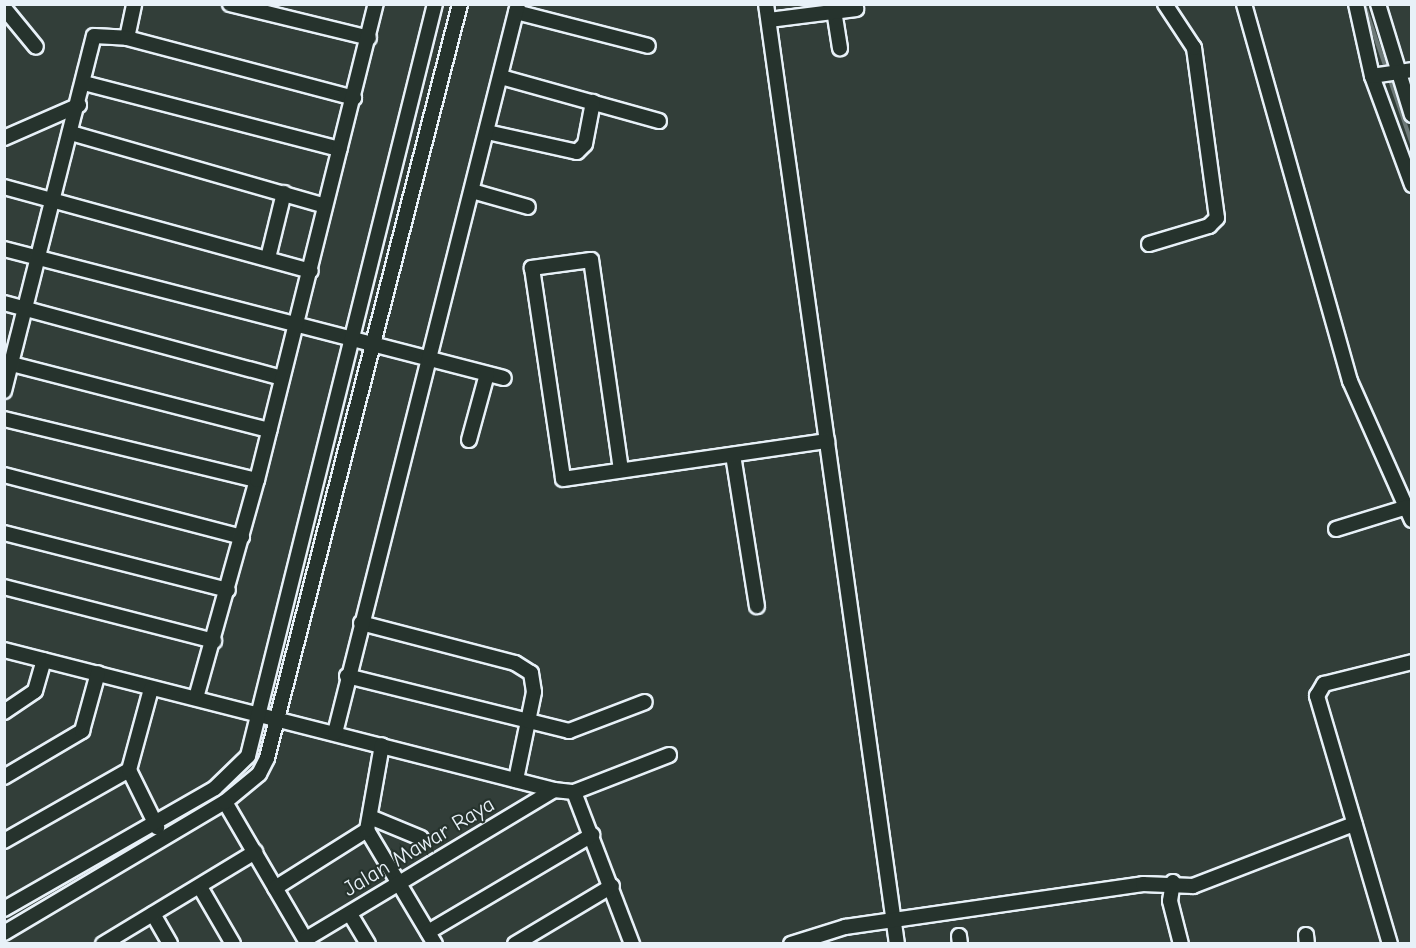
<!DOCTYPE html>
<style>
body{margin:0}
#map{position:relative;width:1416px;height:948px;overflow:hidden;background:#323e39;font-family:"Comic Neue",sans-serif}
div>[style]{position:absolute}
.stream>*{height:4px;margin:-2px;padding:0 2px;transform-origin:2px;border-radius:2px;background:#6d7978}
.roads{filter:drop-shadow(2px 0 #e8f1f8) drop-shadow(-2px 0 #e8f1f8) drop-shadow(0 2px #e8f1f8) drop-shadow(0 -2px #e8f1f8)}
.minor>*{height:14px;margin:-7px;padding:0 7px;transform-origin:7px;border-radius:7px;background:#26332d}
span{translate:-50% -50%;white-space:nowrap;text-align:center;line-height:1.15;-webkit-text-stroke:4.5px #26332d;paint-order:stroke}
.street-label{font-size:22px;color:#e8f1f8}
.frame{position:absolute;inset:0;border:6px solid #e8f1f8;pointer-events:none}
</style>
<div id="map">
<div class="stream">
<i style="left:1364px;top:4px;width:148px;rotate:71.1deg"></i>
</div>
<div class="roads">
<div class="minor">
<i style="left:230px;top:4px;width:143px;rotate:13.7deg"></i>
<i style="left:766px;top:4px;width:949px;rotate:82.07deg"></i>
<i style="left:833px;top:4px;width:45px;rotate:81deg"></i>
<i style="left:1244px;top:4px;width:392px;rotate:74.3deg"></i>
<i style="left:1350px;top:381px;width:152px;rotate:66deg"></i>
<i style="left:1356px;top:4px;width:74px;rotate:77.5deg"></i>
<i style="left:1372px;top:76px;width:116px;rotate:69.8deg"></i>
<i style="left:1378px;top:4px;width:116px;rotate:73deg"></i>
<i style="left:4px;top:8px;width:50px;rotate:50.6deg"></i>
<i style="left:516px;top:12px;width:136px;rotate:14.4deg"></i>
<i style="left:769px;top:20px;width:88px;rotate:-7.2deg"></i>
<i style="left:127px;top:38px;width:35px;rotate:-78deg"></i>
<i style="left:1372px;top:76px;width:40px;rotate:-8.5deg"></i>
<i style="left:501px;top:77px;width:164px;rotate:15.6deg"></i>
<i style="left:84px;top:83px;width:264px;rotate:14.5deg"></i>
<i style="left:487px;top:132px;width:92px;rotate:12.5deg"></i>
<i style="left:577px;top:152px;width:11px;rotate:-45deg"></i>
<i style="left:585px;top:144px;width:43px;rotate:-79.2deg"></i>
<i style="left:71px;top:133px;width:264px;rotate:16deg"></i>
<i style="left:4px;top:138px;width:82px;rotate:-23.7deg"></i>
<i style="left:4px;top:187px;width:318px;rotate:15.3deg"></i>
<i style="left:472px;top:191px;width:58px;rotate:15.9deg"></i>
<i style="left:1149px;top:244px;width:63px;rotate:-16.7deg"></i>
<i style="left:1209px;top:226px;width:11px;rotate:-45deg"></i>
<i style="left:1217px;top:218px;width:172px;rotate:-97.7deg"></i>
<i style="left:1194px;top:48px;width:53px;rotate:-123.4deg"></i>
<i style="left:4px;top:249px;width:516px;rotate:14.47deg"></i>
<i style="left:268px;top:258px;width:67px;rotate:-76.2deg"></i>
<i style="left:4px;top:303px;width:288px;rotate:15.1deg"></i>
<i style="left:4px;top:362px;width:274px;rotate:14.4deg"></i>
<i style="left:4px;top:391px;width:366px;rotate:-75.8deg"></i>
<i style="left:94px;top:36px;width:33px;rotate:3deg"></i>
<i style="left:127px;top:38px;width:235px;rotate:14.8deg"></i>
<i style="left:4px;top:419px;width:260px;rotate:13.6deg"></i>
<i style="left:469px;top:440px;width:68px;rotate:-74.7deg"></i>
<i style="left:733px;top:455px;width:153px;rotate:81deg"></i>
<i style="left:621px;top:470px;width:212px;rotate:-98.1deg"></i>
<i style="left:591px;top:260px;width:60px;rotate:172.3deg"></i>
<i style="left:532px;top:268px;width:213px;rotate:81.6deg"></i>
<i style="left:563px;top:479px;width:267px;rotate:-8.2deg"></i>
<i style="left:4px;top:475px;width:246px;rotate:14.6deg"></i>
<i style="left:1336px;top:529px;width:74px;rotate:-17.2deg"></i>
<i style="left:4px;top:533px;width:231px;rotate:14.3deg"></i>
<i style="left:4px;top:587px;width:217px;rotate:14.4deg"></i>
<i style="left:361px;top:623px;width:159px;rotate:14.6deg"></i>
<i style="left:515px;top:663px;width:19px;rotate:32deg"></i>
<i style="left:531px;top:673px;width:19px;rotate:81deg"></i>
<i style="left:534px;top:692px;width:90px;rotate:101.6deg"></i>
<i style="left:4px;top:650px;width:568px;rotate:14.28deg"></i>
<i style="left:554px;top:790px;width:20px;rotate:6deg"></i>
<i style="left:574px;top:792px;width:102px;rotate:-21.3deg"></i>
<i style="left:347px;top:676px;width:229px;rotate:13.9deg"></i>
<i style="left:569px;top:731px;width:81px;rotate:-20.9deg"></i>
<i style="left:196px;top:698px;width:226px;rotate:-74.4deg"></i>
<i style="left:257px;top:480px;width:491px;rotate:-76deg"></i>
<i style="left:4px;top:712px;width:37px;rotate:-34deg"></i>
<i style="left:35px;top:691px;width:32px;rotate:-74deg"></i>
<i style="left:335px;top:733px;width:752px;rotate:-75.91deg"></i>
<i style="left:129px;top:770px;width:64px;rotate:63.8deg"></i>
<i style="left:4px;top:777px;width:91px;rotate:-30.5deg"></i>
<i style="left:82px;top:731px;width:60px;rotate:-74.6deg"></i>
<i style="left:574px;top:792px;width:163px;rotate:69.1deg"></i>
<i style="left:225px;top:802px;width:164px;rotate:59.7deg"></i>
<i style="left:370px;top:817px;width:55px;rotate:22.4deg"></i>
<i style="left:367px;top:830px;width:133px;rotate:59.2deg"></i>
<i style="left:4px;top:841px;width:144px;rotate:-29.6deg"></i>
<i style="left:129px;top:770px;width:84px;rotate:-74.8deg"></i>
<i style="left:1173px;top:882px;width:19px;rotate:99deg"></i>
<i style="left:1170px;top:901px;width:44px;rotate:75.7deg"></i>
<i style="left:200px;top:887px;width:66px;rotate:59.9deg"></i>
<i style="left:275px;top:888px;width:109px;rotate:-32.2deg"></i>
<i style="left:367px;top:830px;width:86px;rotate:-80deg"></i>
<i style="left:4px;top:909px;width:243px;rotate:-29.8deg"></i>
<i style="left:215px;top:788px;width:46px;rotate:-44.1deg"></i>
<i style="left:248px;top:756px;width:775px;rotate:-76.04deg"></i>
<i style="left:153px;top:914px;width:34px;rotate:60deg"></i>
<i style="left:350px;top:914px;width:35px;rotate:59deg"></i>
<i style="left:428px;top:932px;width:191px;rotate:-30.6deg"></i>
<i style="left:4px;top:933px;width:257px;rotate:-30.7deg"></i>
<i style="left:225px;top:802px;width:44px;rotate:-39.5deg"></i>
<i style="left:259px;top:774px;width:18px;rotate:-63deg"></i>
<i style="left:267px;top:758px;width:778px;rotate:-75.64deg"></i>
<i style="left:1306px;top:935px;width:9px;rotate:84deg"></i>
<i style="left:959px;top:936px;width:8px;rotate:83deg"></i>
<i style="left:306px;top:939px;width:289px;rotate:-31deg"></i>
<i style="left:103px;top:944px;width:178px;rotate:-31.2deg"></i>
<i style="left:515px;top:944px;width:113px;rotate:-30.9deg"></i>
<i style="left:791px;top:944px;width:57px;rotate:-17.5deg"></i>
<i style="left:845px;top:927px;width:301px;rotate:-8.2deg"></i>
<i style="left:1143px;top:884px;width:50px;rotate:2.3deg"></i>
<i style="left:1193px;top:886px;width:173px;rotate:-21.1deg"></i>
<i style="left:1390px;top:944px;width:259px;rotate:-106.4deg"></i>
<i style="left:1317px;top:696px;width:14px;rotate:-60deg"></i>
<i style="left:1324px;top:684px;width:91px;rotate:-14deg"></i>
</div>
</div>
<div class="street-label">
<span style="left:419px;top:847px;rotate:-31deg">Jalan Mawar Raya</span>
</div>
<div class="frame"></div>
</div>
